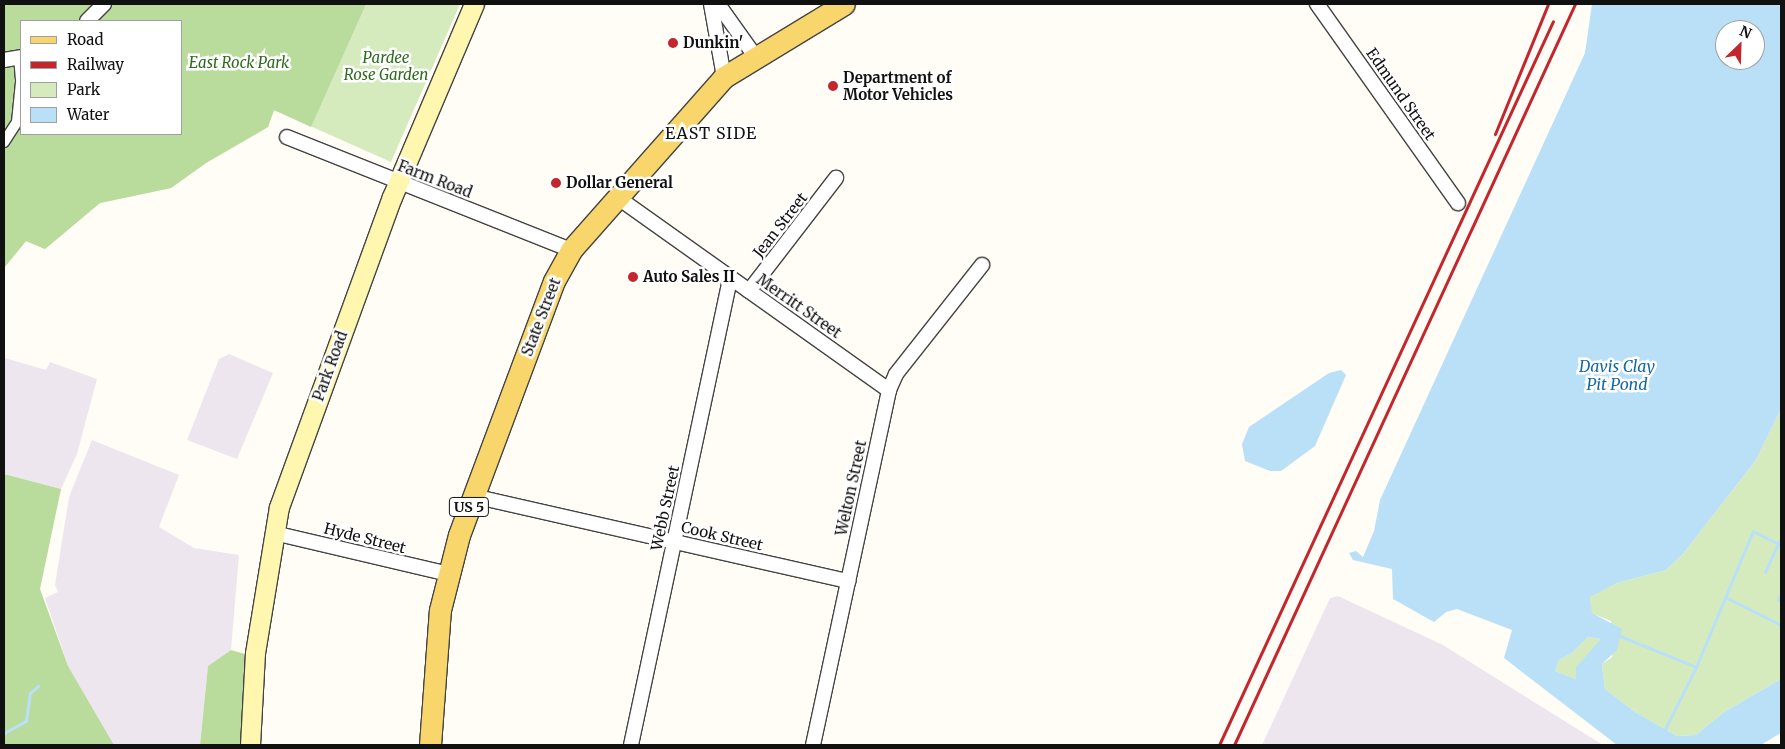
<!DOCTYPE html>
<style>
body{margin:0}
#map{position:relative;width:1785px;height:749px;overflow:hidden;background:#fffdf5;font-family:Merriweather,serif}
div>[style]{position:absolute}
.industrial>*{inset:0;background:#eee6ef}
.green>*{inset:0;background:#d5ebbd}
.forest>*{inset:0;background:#b9dc9c}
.water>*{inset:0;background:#b9e0f7}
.stream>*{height:3px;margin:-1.5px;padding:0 1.5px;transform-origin:1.5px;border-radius:1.5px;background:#b9e0f7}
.roads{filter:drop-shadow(1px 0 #444) drop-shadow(-1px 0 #444) drop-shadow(0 1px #444) drop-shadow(0 -1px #444)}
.pedestrian>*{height:10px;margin:-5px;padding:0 5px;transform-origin:5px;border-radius:5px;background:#fff}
.minor>*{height:14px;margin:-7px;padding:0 7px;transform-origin:7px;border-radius:7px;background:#fff}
.secondary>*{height:19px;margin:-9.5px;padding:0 9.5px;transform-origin:9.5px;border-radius:9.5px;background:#fff6b0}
.primary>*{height:21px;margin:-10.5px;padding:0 10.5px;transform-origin:10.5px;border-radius:10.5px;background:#f9d66b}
.rail>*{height:3px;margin:-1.5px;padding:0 1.5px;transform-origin:1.5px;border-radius:1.5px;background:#c4262e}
.dots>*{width:14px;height:14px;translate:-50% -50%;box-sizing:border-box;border:2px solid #fff;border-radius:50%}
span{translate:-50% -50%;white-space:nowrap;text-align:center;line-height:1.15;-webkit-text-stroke:5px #fff;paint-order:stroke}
.shield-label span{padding:1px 4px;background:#fff;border:1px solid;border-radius:4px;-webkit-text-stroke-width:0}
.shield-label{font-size:14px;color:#111;font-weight:700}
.poi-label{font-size:15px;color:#111;font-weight:700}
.left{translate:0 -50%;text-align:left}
.park-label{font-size:15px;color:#2f6b1f;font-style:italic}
.street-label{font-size:15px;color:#111}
.neighbourhood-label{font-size:16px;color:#111;letter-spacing:1px}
.water-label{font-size:16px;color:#1768a6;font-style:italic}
.frame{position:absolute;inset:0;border:5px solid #111;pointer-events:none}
.legend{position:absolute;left:20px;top:20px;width:162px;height:115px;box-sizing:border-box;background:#fff;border:1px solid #a0a0a0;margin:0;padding:6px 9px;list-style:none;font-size:15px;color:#111}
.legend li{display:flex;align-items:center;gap:10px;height:25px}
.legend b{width:25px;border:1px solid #a0a0a0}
.north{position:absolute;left:1715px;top:20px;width:50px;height:50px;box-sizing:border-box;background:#fff;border:1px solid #a0a0a0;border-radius:50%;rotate:24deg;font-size:14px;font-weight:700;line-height:20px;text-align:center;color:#111}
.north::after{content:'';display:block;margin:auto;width:18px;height:22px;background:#c4262e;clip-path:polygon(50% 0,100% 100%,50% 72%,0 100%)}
</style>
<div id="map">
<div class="industrial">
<i style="clip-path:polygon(229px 354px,273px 373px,237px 459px,187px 440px,219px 359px)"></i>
<i style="clip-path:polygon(5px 358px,46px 370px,50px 362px,97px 379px,77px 454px,61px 489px,4px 474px)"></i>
<i style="clip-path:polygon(92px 440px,179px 475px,159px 527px,194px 548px,239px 555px,231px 650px,208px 666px,200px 745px,114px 745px,68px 666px,45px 598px,58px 592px,55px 585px,69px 497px)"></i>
<i style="clip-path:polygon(1338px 596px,1443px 645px,1603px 745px,1262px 745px,1330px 598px)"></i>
</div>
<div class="green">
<i style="clip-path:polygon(evenodd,4px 4px,460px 4px,391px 162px,274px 110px,268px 127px,206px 163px,171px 188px,100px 203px,45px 249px,26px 241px,4px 268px,4px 4px,21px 21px,181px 21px,181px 134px,21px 134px,21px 21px)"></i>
<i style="clip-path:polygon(1781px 409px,1781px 679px,1724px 712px,1696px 735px,1677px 736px,1635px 712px,1605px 689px,1602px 664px,1612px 657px,1611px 621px,1591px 613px,1590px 596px,1617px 583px,1666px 570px,1683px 554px,1756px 460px)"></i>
<i style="clip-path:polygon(1588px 637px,1602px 639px,1577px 667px,1576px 679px,1555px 671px,1559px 660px,1572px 653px)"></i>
</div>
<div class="forest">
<i style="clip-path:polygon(evenodd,4px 4px,366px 4px,311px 127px,274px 110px,268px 127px,206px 163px,171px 188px,100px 203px,45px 249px,26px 241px,4px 268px,4px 4px,21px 21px,181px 21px,181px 134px,21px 134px,21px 21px)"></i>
<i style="clip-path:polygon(4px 474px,61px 489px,40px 589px,68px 666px,114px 745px,4px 745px)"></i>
<i style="clip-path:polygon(231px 650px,252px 656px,245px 745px,200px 745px,208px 666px)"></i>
</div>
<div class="water">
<i style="clip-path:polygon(evenodd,1592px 4px,1781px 4px,1781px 409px,1756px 460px,1683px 554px,1666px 570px,1617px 583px,1590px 597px,1592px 613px,1622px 629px,1617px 650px,1602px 664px,1605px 689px,1635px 712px,1677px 736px,1696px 735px,1724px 712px,1781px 679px,1781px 733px,1761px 745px,1617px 745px,1504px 658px,1512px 630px,1457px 609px,1446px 612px,1434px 622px,1393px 599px,1392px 569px,1353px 560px,1349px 553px,1356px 551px,1363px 557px,1374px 531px,1380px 500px,1585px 53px,1592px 4px,1725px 30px,1755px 30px,1755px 60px,1725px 60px,1725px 30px,1592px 4px,1588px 637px,1601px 639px,1576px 667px,1576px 679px,1555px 671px,1559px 660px,1572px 653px,1588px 637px)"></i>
<i style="clip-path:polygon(1341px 370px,1346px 375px,1315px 446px,1281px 471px,1270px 471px,1245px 461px,1242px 444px,1249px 427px,1329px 373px)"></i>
</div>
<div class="stream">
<i style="left:1765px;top:572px;width:38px;rotate:-65deg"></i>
<i style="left:1725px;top:597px;width:63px;rotate:26.6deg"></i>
<i style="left:1778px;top:600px;width:8px;rotate:-67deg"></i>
<i style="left:1620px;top:636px;width:82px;rotate:22.2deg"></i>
<i style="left:1696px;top:667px;width:147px;rotate:-67.3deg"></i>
<i style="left:1753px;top:531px;width:31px;rotate:27deg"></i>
<i style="left:1665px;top:729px;width:69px;rotate:-63.4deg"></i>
<i style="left:4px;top:733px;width:25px;rotate:-29deg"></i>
<i style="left:26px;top:721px;width:28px;rotate:-82deg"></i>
<i style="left:30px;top:693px;width:11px;rotate:-41deg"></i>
</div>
<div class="roads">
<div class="pedestrian">
<i style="left:19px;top:57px;width:22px;rotate:85deg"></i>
<i style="left:4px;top:142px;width:24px;rotate:-57deg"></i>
<i style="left:17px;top:122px;width:40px;rotate:-84.3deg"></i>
</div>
<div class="minor">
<i style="left:711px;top:4px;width:74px;rotate:79.9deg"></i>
<i style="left:718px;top:4px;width:64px;rotate:54.6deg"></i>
<i style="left:1317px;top:4px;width:244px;rotate:54.7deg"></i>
<i style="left:87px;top:21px;width:24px;rotate:-45deg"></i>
<i style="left:4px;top:60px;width:17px;rotate:-10deg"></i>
<i style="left:287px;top:137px;width:306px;rotate:21.7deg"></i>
<i style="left:617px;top:197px;width:334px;rotate:35.4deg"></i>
<i style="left:749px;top:291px;width:143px;rotate:-52.4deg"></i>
<i style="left:473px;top:496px;width:385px;rotate:12.8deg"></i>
<i style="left:274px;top:533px;width:180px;rotate:13.2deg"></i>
<i style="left:631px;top:745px;width:477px;rotate:-78deg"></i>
<i style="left:813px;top:745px;width:363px;rotate:-77.9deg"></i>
<i style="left:889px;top:390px;width:17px;rotate:-66deg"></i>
<i style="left:896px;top:374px;width:139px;rotate:-51.7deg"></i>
</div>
<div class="secondary">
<i style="left:250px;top:745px;width:92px;rotate:-86.9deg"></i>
<i style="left:255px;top:653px;width:148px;rotate:-80.7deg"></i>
<i style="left:279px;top:507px;width:330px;rotate:-70deg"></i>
<i style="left:392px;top:197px;width:210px;rotate:-67deg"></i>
</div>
<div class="primary">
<i style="left:430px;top:745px;width:135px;rotate:-85.8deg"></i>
<i style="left:440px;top:610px;width:77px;rotate:-75.8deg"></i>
<i style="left:459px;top:535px;width:271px;rotate:-69.5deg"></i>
<i style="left:554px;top:281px;width:35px;rotate:-61deg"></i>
<i style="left:571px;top:250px;width:231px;rotate:-48.5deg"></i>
<i style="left:724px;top:77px;width:140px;rotate:-31.3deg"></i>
</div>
</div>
<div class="rail">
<i style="left:1495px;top:134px;width:140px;rotate:-67.8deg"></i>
<i style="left:1219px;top:745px;width:797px;rotate:-65.23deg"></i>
<i style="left:1234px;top:745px;width:816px;rotate:-65.29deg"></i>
</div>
<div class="dots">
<i style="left:673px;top:43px;background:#c4262e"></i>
<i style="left:833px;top:86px;background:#c4262e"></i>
<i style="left:556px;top:183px;background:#c4262e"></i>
<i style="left:633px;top:277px;background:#c4262e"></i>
</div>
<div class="shield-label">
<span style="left:469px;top:507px">US 5</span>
</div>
<div class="poi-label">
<span class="left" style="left:683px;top:43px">Dunkin'</span>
<span class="left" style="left:843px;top:86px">Department of<br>Motor Vehicles</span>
<span class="left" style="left:566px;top:183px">Dollar General</span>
<span class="left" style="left:643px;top:277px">Auto Sales II</span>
</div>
<div class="park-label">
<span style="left:386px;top:66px">Pardee<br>Rose Garden</span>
<span style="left:239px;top:63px">East Rock Park</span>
</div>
<div class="street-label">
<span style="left:1401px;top:94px;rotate:55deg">Edmund Street</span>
<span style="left:435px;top:179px;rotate:21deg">Farm Road</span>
<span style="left:780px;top:225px;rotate:-52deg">Jean Street</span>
<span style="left:799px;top:306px;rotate:35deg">Merritt Street</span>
<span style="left:541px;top:317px;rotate:-69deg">State Street</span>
<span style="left:330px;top:366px;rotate:-70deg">Park Road</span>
<span style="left:851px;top:488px;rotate:-78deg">Welton Street</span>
<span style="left:665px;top:508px;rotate:-78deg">Webb Street</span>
<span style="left:722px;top:536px;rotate:13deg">Cook Street</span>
<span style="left:365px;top:538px;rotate:14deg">Hyde Street</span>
</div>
<div class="neighbourhood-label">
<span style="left:711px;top:133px">EAST SIDE</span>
</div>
<div class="water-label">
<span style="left:1617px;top:375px">Davis Clay<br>Pit Pond</span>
</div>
<div class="frame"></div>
<ul class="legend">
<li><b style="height:6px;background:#f9d66b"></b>Road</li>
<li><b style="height:6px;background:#c4262e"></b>Railway</li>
<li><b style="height:14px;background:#d5ebbd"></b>Park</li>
<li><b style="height:14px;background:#b9e0f7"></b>Water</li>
</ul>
<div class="north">N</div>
</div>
